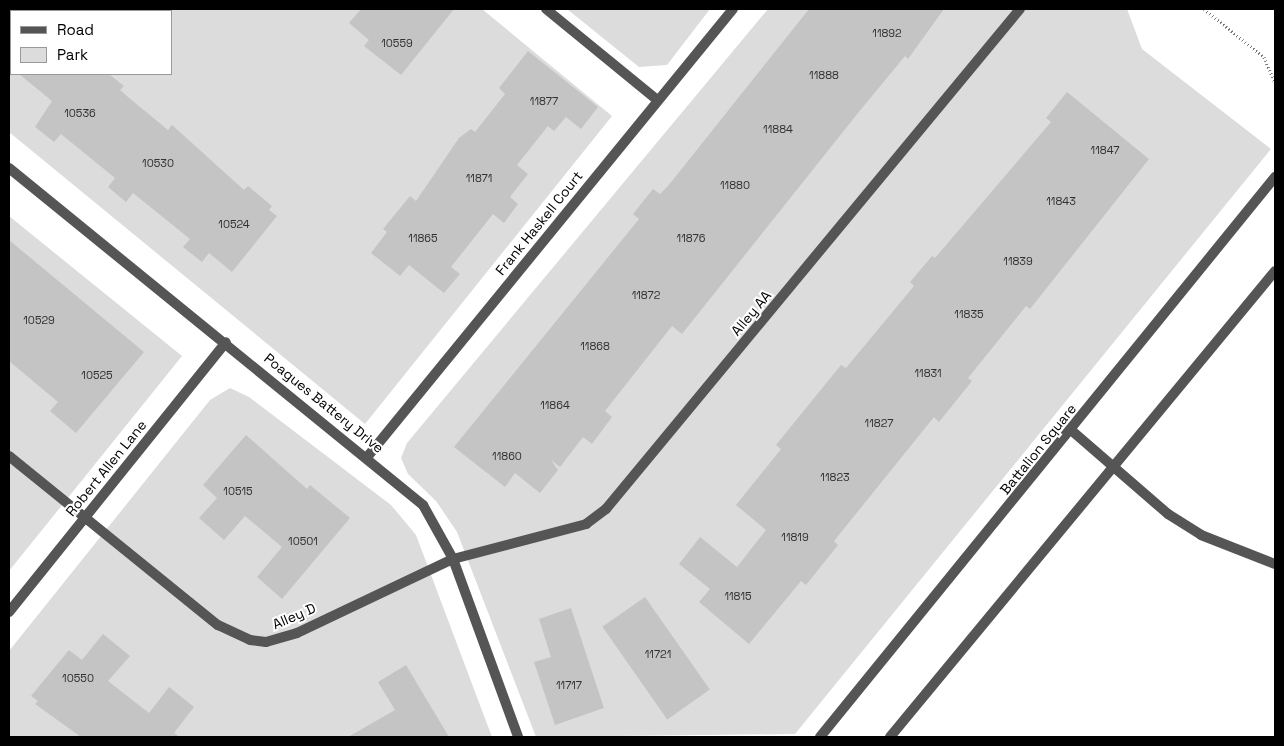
<!DOCTYPE html>
<style>
body{margin:0}
#map{position:relative;width:1284px;height:746px;overflow:hidden;background:#fff;font-family:"Space Grotesk",sans-serif}
div>[style]{position:absolute}
.green>*{inset:0;background:#dcdcdc}
.building>*{inset:0;background:#c4c4c4;transform-origin:0 0}
.path>*{height:3px;margin-top:-1.5px;transform-origin:0;background:repeating-linear-gradient(90deg,#777 0 1px,transparent 0 3.5px)}
.lane>*{height:10px;margin:-5px;padding:0 5px;transform-origin:5px;border-radius:5px;background:#555}
.street>*{height:10px;margin:-5px;padding:0 5px;transform-origin:5px;border-radius:5px;background:#555}
span{translate:-50% -50%;white-space:nowrap;text-align:center;line-height:1.15;-webkit-text-stroke:4px #fff;paint-order:stroke}
.number-label{font-size:11px;color:#313131}
.number-label span{-webkit-text-stroke-width:0}
.street-label{font-size:14px;color:#000}
.frame{position:absolute;inset:0;border:10px solid #000;pointer-events:none}
.legend{position:absolute;left:10px;top:10px;width:162px;height:65px;box-sizing:border-box;background:#fff;border:1px solid #999;margin:0;padding:6px 9px;list-style:none;font-size:15px;color:#000}
.legend li{display:flex;align-items:center;gap:10px;height:25px}
.legend b{width:25px;border:1px solid #999}
</style>
<div id="map">
<div class="green">
<i style="clip-path:polygon(evenodd,9px 9px,482px 9px,612px 116px,365px 424px,9px 132px,9px 9px,11px 11px,171px 11px,171px 74px,11px 74px,11px 11px)"></i>
<i style="clip-path:polygon(567px 9px,710px 9px,667px 65px,639px 67px)"></i>
<i style="clip-path:polygon(768px 9px,1127px 9px,1142px 49px,1271px 149px,795px 734px,536px 737px,457px 532px,436px 501px,408px 474px,401px 458px,407px 443px)"></i>
<i style="clip-path:polygon(9px 216px,182px 356px,9px 571px)"></i>
<i style="clip-path:polygon(230px 388px,249px 397px,391px 505px,416px 535px,492px 737px,9px 737px,9px 651px,210px 400px)"></i>
</div>
<div class="building">
<i style="clip-path:polygon(361px 9px,454px 9px,401px 75px,364px 46px,369px 40px,349px 23px)"></i>
<i style="clip-path:polygon(809px 9px,944px 9px,908px 59px,905px 56px,858px 113px,682px 334px,672px 326px,605px 411px,612px 417px,592px 444px,583px 437px,560px 467px,551px 460px,558px 470px,540px 493px,515px 473px,505px 487px,454px 447px,639px 219px,633px 214px,653px 189px,660px 194px,668px 186px)"></i>
<i style="clip-path:polygon(528px 51px,598px 107px,581px 129px,566px 117px,554px 131px,548px 126px,517px 165px,528px 174px,510px 197px,518px 204px,504px 223px,493px 214px,451px 267px,460px 274px,444px 293px,409px 265px,400px 276px,371px 253px,387px 232px,383px 229px,410px 196px,416px 201px,459px 138px,471px 129px,475px 132px,505px 94px,499px 88px)"></i>
<i style="clip-path:polygon(19px 74px,109px 74px,124px 86px,120px 90px,128px 97px,168px 130px,172px 125px,244px 190px,248px 186px,272px 206px,269px 210px,277px 216px,232px 272px,209px 253px,202px 262px,183px 247px,190px 239px,133px 193px,126px 202px,108px 187px,115px 178px,61px 134px,54px 142px,35px 127px,52px 101px)"></i>
<i style="clip-path:polygon(1067px 92px,1149px 159px,1030px 309px,1026px 306px,968px 378px,972px 381px,939px 422px,934px 417px,834px 541px,838px 545px,806px 585px,801px 581px,749px 644px,699px 602px,710px 589px,679px 564px,700px 537px,737px 567px,766px 530px,736px 505px,781px 449px,776px 445px,841px 365px,846px 368px,914px 286px,910px 282px,932px 256px,935px 258px,1051px 122px,1046px 118px)"></i>
<i style="clip-path:polygon(9px 240px,144px 352px,76px 433px,50px 411px,58px 402px,9px 361px)"></i>
<i style="clip-path:polygon(246px 435px,307px 489px,310px 485px,350px 518px,282px 599px,257px 577px,282px 547px,245px 516px,224px 540px,199px 518px,217px 498px,203px 485px)"></i>
<i style="left:645px;top:597px;width:113px;height:52px;rotate:55deg"></i>
<i style="clip-path:polygon(571px 608px,604px 708px,555px 725px,534px 662px,551px 657px,539px 619px)"></i>
<i style="clip-path:polygon(103px 634px,130px 656px,108px 681px,149px 713px,169px 687px,194px 707px,174px 733px,180px 737px,81px 737px,35px 704px,38px 701px,31px 696px,69px 650px,82px 660px)"></i>
<i style="clip-path:polygon(406px 665px,449px 737px,348px 737px,395px 710px,378px 682px)"></i>
</div>
<div class="path">
<i style="left:1204px;top:9px;width:77px;rotate:38.7deg"></i>
<i style="left:1264px;top:57px;width:28px;rotate:67deg"></i>
</div>
<div class="lane">
<i style="left:1071px;top:430px;width:128px;rotate:40.9deg"></i>
<i style="left:1168px;top:514px;width:39px;rotate:32deg"></i>
<i style="left:1201px;top:535px;width:79px;rotate:21.4deg"></i>
<i style="left:9px;top:456px;width:269px;rotate:39deg"></i>
<i style="left:218px;top:625px;width:35px;rotate:25deg"></i>
<i style="left:250px;top:640px;width:16px;rotate:7deg"></i>
<i style="left:266px;top:642px;width:32px;rotate:-16deg"></i>
<i style="left:297px;top:633px;width:173px;rotate:-25.4deg"></i>
<i style="left:453px;top:559px;width:138px;rotate:-14.7deg"></i>
<i style="left:586px;top:524px;width:25px;rotate:-37deg"></i>
<i style="left:606px;top:509px;width:649px;rotate:-50.38deg"></i>
</div>
<div class="street">
<i style="left:546px;top:9px;width:144px;rotate:39.3deg"></i>
<i style="left:9px;top:168px;width:534px;rotate:39.15deg"></i>
<i style="left:423px;top:505px;width:62px;rotate:60.9deg"></i>
<i style="left:453px;top:559px;width:189px;rotate:69.9deg"></i>
<i style="left:368px;top:456px;width:577px;rotate:-50.77deg"></i>
<i style="left:9px;top:612px;width:346px;rotate:-51.2deg"></i>
<i style="left:820px;top:737px;width:722px;rotate:-50.91deg"></i>
<i style="left:890px;top:737px;width:604px;rotate:-50.44deg"></i>
</div>
<div class="number-label">
<span style="left:887px;top:33px">11892</span>
<span style="left:397px;top:43px">10559</span>
<span style="left:824px;top:75px">11888</span>
<span style="left:544px;top:101px">11877</span>
<span style="left:80px;top:113px">10536</span>
<span style="left:778px;top:129px">11884</span>
<span style="left:1105px;top:150px">11847</span>
<span style="left:158px;top:163px">10530</span>
<span style="left:479px;top:178px">11871</span>
<span style="left:735px;top:185px">11880</span>
<span style="left:1061px;top:201px">11843</span>
<span style="left:234px;top:224px">10524</span>
<span style="left:423px;top:238px">11865</span>
<span style="left:691px;top:238px">11876</span>
<span style="left:1018px;top:261px">11839</span>
<span style="left:646px;top:295px">11872</span>
<span style="left:969px;top:314px">11835</span>
<span style="left:39px;top:320px">10529</span>
<span style="left:595px;top:346px">11868</span>
<span style="left:928px;top:373px">11831</span>
<span style="left:97px;top:375px">10525</span>
<span style="left:555px;top:405px">11864</span>
<span style="left:879px;top:423px">11827</span>
<span style="left:507px;top:456px">11860</span>
<span style="left:835px;top:477px">11823</span>
<span style="left:238px;top:491px">10515</span>
<span style="left:795px;top:537px">11819</span>
<span style="left:303px;top:541px">10501</span>
<span style="left:738px;top:596px">11815</span>
<span style="left:658px;top:654px">11721</span>
<span style="left:78px;top:678px">10550</span>
<span style="left:569px;top:685px">11717</span>
</div>
<div class="street-label">
<span style="left:539px;top:223px;rotate:-51deg">Frank Haskell Court</span>
<span style="left:751px;top:313px;rotate:-50deg">Alley AA</span>
<span style="left:324px;top:403px;rotate:39deg">Poagues Battery Drive</span>
<span style="left:1038px;top:449px;rotate:-51deg">Battalion Square</span>
<span style="left:106px;top:468px;rotate:-51deg">Robert Allen Lane</span>
<span style="left:294px;top:616px;rotate:-23deg">Alley D</span>
</div>
<div class="frame"></div>
<ul class="legend">
<li><b style="height:6px;background:#555"></b>Road</li>
<li><b style="height:14px;background:#dcdcdc"></b>Park</li>
</ul>
</div>
